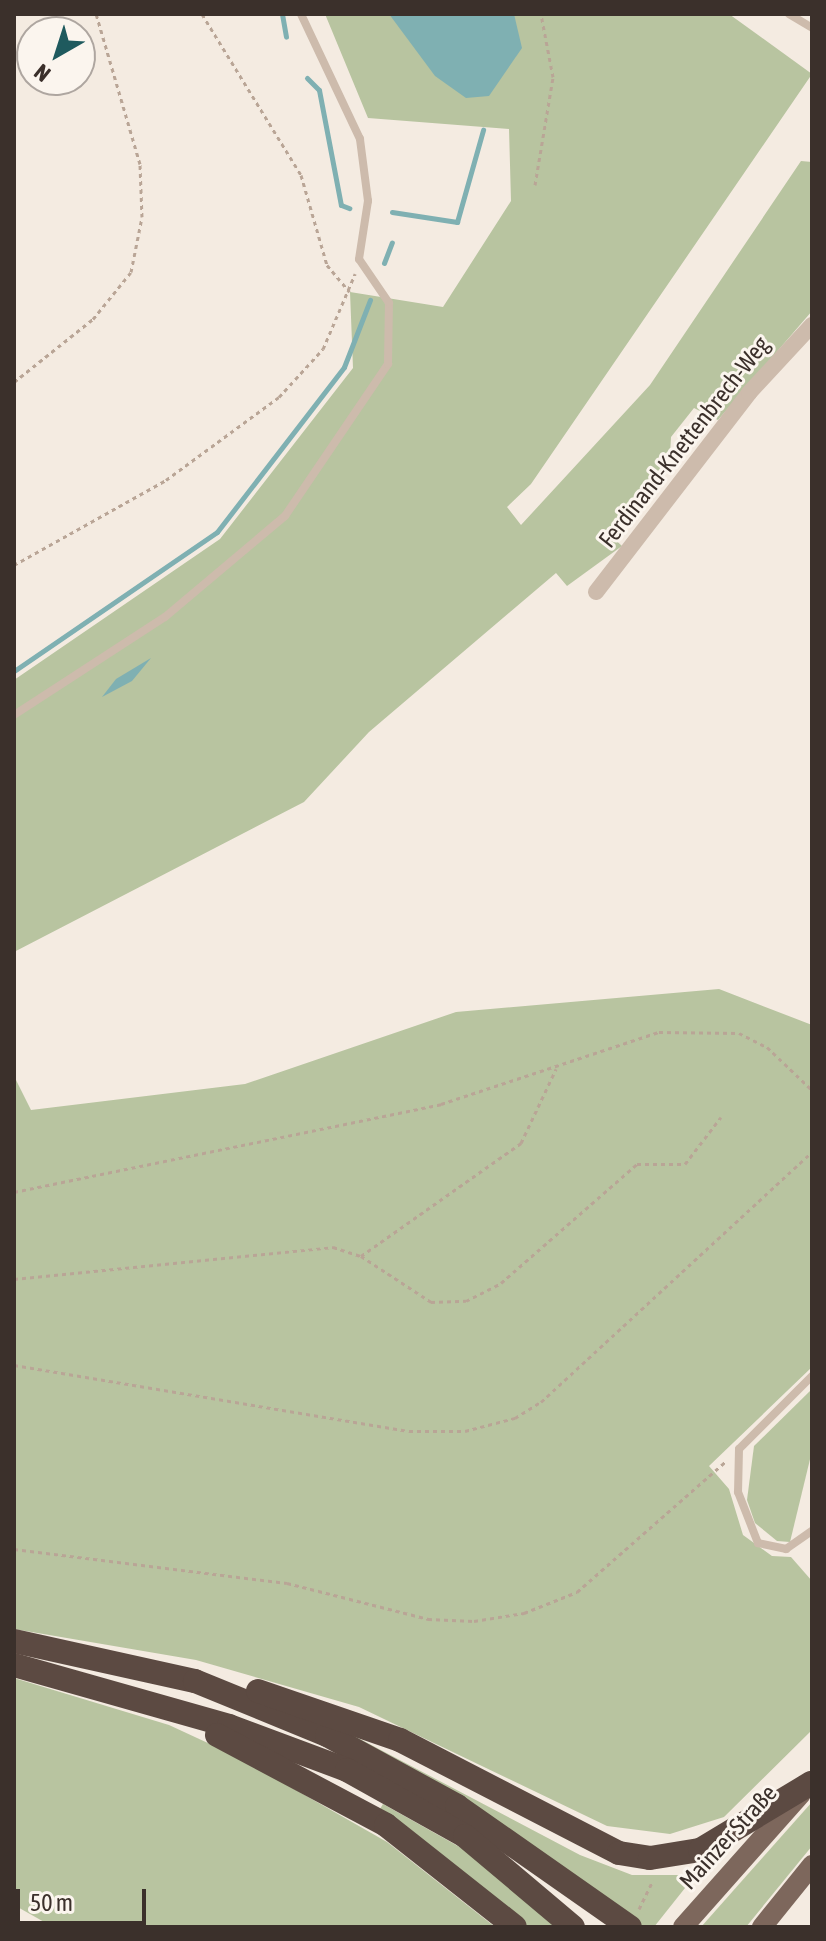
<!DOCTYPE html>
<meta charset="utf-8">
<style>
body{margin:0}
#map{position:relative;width:826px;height:1941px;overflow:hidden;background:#f4ebe1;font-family:"Asap Condensed",sans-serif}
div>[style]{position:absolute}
.green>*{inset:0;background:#b8c4a0}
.water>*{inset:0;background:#7fb0b2}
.stream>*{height:5px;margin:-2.5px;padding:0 2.5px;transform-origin:2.5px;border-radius:2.5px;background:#7fb0b2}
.path>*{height:3px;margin-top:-1.5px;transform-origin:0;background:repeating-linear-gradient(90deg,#b9a596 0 4px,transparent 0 8px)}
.service>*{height:8px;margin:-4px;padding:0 4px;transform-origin:4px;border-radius:4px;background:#cdbbac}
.minor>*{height:16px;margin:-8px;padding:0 8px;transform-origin:8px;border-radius:8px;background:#cdbbac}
.primary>*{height:20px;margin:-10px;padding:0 10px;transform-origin:10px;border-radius:10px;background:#7d675c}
.motorway>*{height:24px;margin:-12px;padding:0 12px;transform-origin:12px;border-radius:12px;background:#5c4a42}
span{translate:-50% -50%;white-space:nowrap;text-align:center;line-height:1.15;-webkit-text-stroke:6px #fbf5ee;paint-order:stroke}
.street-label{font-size:24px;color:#3b302b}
.frame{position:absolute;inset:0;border:16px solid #3b302b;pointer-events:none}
.north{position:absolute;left:16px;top:16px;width:80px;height:80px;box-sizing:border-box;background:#fbf5ee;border:2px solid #aea6a0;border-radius:50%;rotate:219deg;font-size:22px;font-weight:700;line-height:32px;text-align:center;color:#3b302b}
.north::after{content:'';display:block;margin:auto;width:28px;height:36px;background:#1f5a5e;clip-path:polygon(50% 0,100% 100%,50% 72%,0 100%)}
.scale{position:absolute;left:16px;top:1889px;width:130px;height:36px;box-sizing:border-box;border:4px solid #3b302b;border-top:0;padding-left:10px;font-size:24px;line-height:28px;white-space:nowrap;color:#3b302b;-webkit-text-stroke:6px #fbf5ee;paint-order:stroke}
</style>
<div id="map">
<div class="green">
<i style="clip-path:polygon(325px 14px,729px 14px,812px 74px,531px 484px,507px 507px,521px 525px,650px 385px,801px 161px,812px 162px,812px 311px,718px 420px,694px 408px,671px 437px,670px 455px,610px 535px,622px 546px,567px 586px,556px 573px,369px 732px,304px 802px,14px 952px,14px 680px,220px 539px,353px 368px,350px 292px,443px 307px,511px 201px,509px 129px,368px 118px)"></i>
<i style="clip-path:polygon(719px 989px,812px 1025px,812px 1367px,709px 1466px,729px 1489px,743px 1535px,772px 1556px,791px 1557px,812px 1581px,812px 1730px,724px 1817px,670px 1834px,607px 1826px,359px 1707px,196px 1660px,14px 1629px,14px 1076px,31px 1110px,245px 1084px,456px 1012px)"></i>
<i style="clip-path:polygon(812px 1389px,812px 1451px,790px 1542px,777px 1541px,755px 1523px,747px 1500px,754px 1446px)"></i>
<i style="clip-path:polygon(14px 1678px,169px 1725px,238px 1757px,387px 1842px,495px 1927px,53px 1927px,14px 1905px)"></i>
<i style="clip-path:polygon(341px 1729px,580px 1855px,632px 1875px,682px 1875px,689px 1883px,654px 1927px,642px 1927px)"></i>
<i style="clip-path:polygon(812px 1802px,812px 1846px,746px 1927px,701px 1927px)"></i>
<i style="clip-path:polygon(383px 1804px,472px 1854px,556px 1927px,524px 1927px,380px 1809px)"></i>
</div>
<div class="water">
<i style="clip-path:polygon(389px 14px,514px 14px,522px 48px,489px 96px,466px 98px,435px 76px)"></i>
<i style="clip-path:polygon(151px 658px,132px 681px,102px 697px,116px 679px)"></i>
</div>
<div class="stream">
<i style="left:282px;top:14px;width:23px;rotate:80deg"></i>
<i style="left:307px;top:78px;width:17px;rotate:45deg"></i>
<i style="left:319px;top:90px;width:117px;rotate:79.2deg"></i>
<i style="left:341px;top:205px;width:9px;rotate:21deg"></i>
<i style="left:392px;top:212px;width:66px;rotate:8.7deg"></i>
<i style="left:457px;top:222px;width:96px;rotate:-74.2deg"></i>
<i style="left:384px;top:263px;width:22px;rotate:-69deg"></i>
<i style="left:14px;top:671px;width:246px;rotate:-34.4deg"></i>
<i style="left:217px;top:532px;width:208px;rotate:-52.4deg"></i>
<i style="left:344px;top:367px;width:72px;rotate:-68.8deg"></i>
</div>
<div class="path">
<i style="left:202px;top:14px;width:189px;rotate:58.4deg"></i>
<i style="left:301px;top:175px;width:94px;rotate:73.9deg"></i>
<i style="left:327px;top:265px;width:35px;rotate:50deg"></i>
<i style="left:535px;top:185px;width:109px;rotate:-80.5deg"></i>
<i style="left:553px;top:77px;width:64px;rotate:-100.8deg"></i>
<i style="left:14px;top:382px;width:101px;rotate:-38.6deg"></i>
<i style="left:93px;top:319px;width:60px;rotate:-51deg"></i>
<i style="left:131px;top:272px;width:56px;rotate:-78.7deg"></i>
<i style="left:142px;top:217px;width:53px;rotate:-92.2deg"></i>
<i style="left:140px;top:164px;width:156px;rotate:-106.3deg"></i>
<i style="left:14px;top:565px;width:174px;rotate:-29.2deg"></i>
<i style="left:166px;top:480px;width:140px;rotate:-36.3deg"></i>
<i style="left:279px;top:397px;width:65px;rotate:-47.5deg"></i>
<i style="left:323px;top:349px;width:82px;rotate:-66.9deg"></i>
<i style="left:14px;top:1192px;width:436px;rotate:-11.6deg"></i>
<i style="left:441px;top:1104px;width:230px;rotate:-18.3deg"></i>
<i style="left:659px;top:1032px;width:80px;rotate:0.7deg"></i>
<i style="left:739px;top:1033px;width:31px;rotate:27deg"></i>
<i style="left:767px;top:1047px;width:62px;rotate:43.7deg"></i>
<i style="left:361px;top:1256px;width:196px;rotate:-35.2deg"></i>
<i style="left:521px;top:1143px;width:82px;rotate:-64.7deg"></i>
<i style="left:14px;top:1279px;width:321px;rotate:-5.7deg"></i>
<i style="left:333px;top:1247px;width:29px;rotate:18deg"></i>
<i style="left:361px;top:1256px;width:84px;rotate:33.3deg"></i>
<i style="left:431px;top:1302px;width:35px;rotate:-2deg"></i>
<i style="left:466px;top:1301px;width:39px;rotate:-27deg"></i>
<i style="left:501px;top:1283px;width:181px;rotate:-41.2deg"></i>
<i style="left:637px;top:1164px;width:48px"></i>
<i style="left:685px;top:1164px;width:59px;rotate:-52.5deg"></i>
<i style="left:14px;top:1365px;width:400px;rotate:9.5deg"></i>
<i style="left:409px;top:1431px;width:56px"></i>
<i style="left:465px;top:1431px;width:52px;rotate:-14.6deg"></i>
<i style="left:515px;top:1418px;width:31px;rotate:-32deg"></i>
<i style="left:541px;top:1402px;width:369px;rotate:-42.7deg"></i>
<i style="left:14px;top:1549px;width:275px;rotate:7.1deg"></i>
<i style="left:287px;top:1583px;width:146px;rotate:14.3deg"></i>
<i style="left:428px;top:1619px;width:46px;rotate:2.5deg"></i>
<i style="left:474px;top:1621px;width:51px;rotate:-9.1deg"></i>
<i style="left:524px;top:1613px;width:57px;rotate:-21.6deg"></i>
<i style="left:577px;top:1592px;width:198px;rotate:-41.3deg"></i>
<i style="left:639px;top:1909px;width:32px;rotate:-64deg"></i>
</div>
<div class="service">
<i style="left:789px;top:14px;width:27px;rotate:31deg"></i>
<i style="left:14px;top:715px;width:180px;rotate:-33deg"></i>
<i style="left:165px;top:617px;width:157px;rotate:-40.1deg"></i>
<i style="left:285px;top:516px;width:184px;rotate:-55.9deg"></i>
<i style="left:388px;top:364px;width:61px;rotate:-89.1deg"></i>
<i style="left:389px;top:303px;width:53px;rotate:-124.3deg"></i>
<i style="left:359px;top:259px;width:59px;rotate:-81.2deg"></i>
<i style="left:368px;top:201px;width:63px;rotate:-97.4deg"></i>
<i style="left:360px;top:139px;width:138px;rotate:-115.3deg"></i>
<i style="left:812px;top:1376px;width:103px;rotate:135deg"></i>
<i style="left:739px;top:1449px;width:43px;rotate:91.3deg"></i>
<i style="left:738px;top:1492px;width:55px;rotate:68.6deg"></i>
<i style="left:758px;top:1543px;width:29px;rotate:12deg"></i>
<i style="left:786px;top:1549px;width:32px;rotate:-35deg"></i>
</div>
<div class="minor">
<i style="left:596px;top:592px;width:251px;rotate:-52.4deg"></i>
<i style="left:749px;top:393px;width:93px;rotate:-47.2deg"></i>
</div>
<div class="primary">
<i style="left:683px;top:1927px;width:178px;rotate:-48.4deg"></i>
<i style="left:762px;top:1927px;width:80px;rotate:-51.1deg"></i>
</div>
<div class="motorway">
<i style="left:14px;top:1641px;width:185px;rotate:12.5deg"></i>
<i style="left:195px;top:1681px;width:143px;rotate:22.2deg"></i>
<i style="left:327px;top:1735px;width:148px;rotate:28.6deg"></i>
<i style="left:457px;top:1806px;width:211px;rotate:35deg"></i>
<i style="left:14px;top:1665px;width:223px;rotate:15.8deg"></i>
<i style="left:229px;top:1726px;width:126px;rotate:20.4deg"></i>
<i style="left:347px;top:1770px;width:135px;rotate:29.2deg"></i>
<i style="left:465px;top:1836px;width:141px;rotate:40.1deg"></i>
<i style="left:258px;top:1691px;width:150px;rotate:19deg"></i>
<i style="left:400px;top:1740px;width:246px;rotate:27.3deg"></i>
<i style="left:619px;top:1853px;width:31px;rotate:9deg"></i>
<i style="left:650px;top:1858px;width:51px;rotate:-9.1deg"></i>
<i style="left:700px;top:1850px;width:130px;rotate:-31.1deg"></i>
<i style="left:217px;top:1735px;width:191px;rotate:28deg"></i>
<i style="left:386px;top:1825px;width:164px;rotate:38.3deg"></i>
</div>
<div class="street-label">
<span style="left:684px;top:442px;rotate:-52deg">Ferdinand-Knettenbrech-Weg</span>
<span style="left:728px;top:1837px;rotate:-48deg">Mainzer Straße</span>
</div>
<div class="frame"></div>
<div class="north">N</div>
<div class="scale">50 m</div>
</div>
